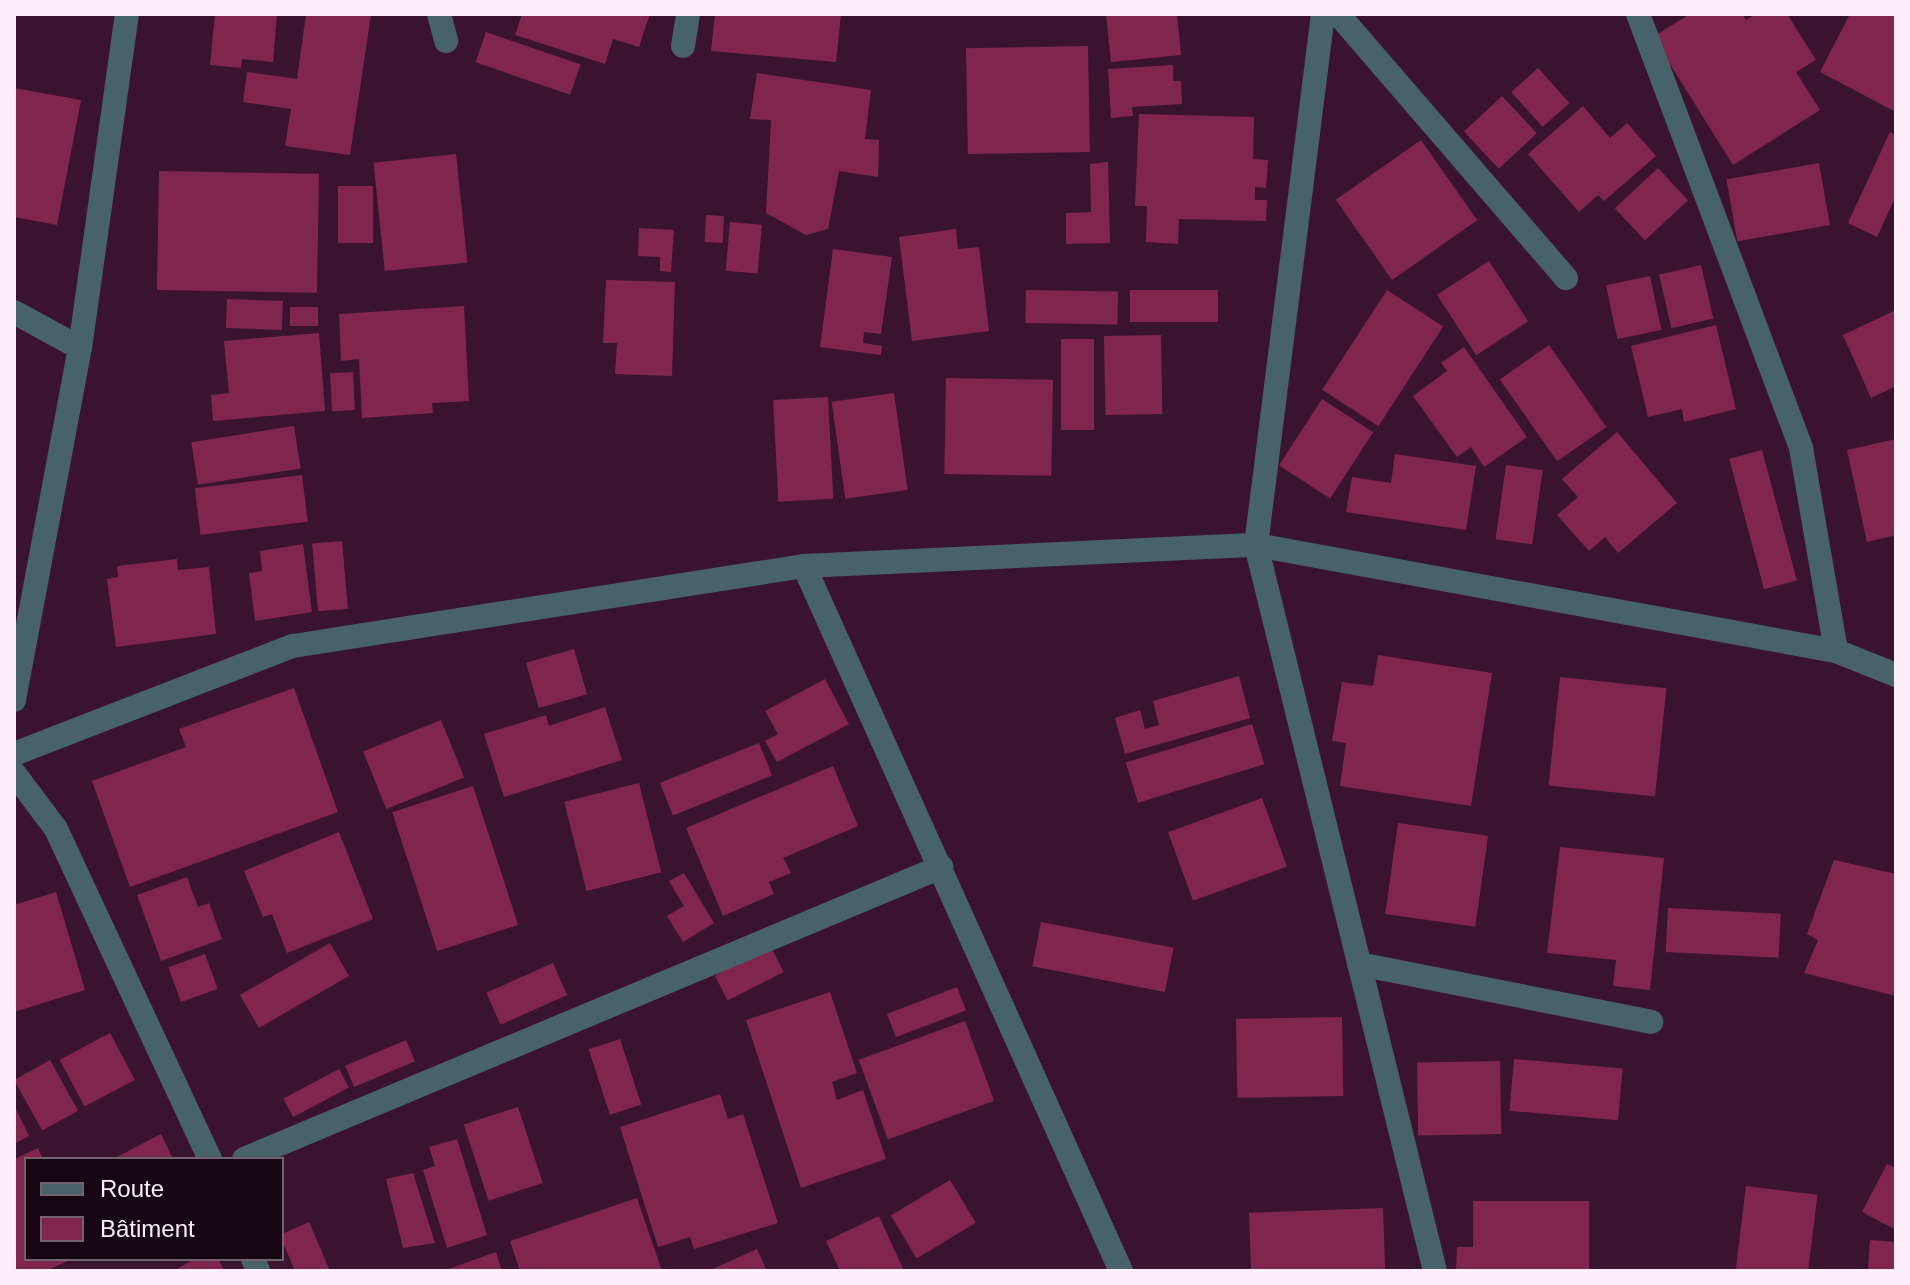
<!DOCTYPE html>
<meta charset="utf-8">
<style>
body{margin:0}
#map{position:relative;width:1910px;height:1285px;overflow:hidden;background:#3a1331;font-family:Helvetica,sans-serif}
div>[style]{position:absolute}
.building>*{inset:0;background:#80264e;transform-origin:0 0}
.lane>*{height:24px;margin:-12px;padding:0 12px;transform-origin:12px;border-radius:12px;background:#47626a}
.street>*{height:24px;margin:-12px;padding:0 12px;transform-origin:12px;border-radius:12px;background:#47626a}
span{translate:-50% -50%;white-space:nowrap;text-align:center;line-height:1.15;-webkit-text-stroke:6px #170713;paint-order:stroke}
.frame{position:absolute;inset:0;border:16px solid #feeef9;pointer-events:none}
.legend{position:absolute;left:24px;top:1157px;width:260px;height:104px;box-sizing:border-box;background:#170713;border:2px solid #73636f;margin:0;padding:10px 14px;list-style:none;font-size:24px;color:#feeef9}
.legend li{display:flex;align-items:center;gap:16px;height:40px}
.legend b{width:40px;border:2px solid #73636f}
</style>
<div id="map">
<div class="building">
<i style="clip-path:polygon(215px 14px,277px 14px,273px 62px,242px 59px,241px 68px,210px 65px)"></i>
<i style="clip-path:polygon(306px 14px,371px 15px,350px 155px,285px 146px,291px 109px,243px 102px,247px 72px,297px 79px)"></i>
<i style="clip-path:polygon(522px 14px,650px 14px,639px 47px,613px 39px,605px 64px,515px 35px)"></i>
<i style="clip-path:polygon(715px 14px,841px 14px,836px 62px,711px 51px)"></i>
<i style="clip-path:polygon(1106px 14px,1177px 14px,1181px 55px,1111px 62px)"></i>
<i style="clip-path:polygon(1690px 14px,1742px 14px,1746px 20px,1756px 14px,1787px 14px,1816px 60px,1796px 72px,1820px 110px,1733px 165px,1653px 37px)"></i>
<i style="clip-path:polygon(1850px 14px,1896px 14px,1896px 112px,1820px 72px)"></i>
<i style="left:486px;top:32px;width:100px;height:32px;rotate:19deg"></i>
<i style="left:1088px;top:46px;width:106px;height:122px;rotate:89deg"></i>
<i style="clip-path:polygon(1173px 65px,1173px 81px,1181px 81px,1182px 104px,1132px 107px,1133px 116px,1111px 118px,1108px 69px)"></i>
<i style="left:1538px;top:68px;width:47px;height:36px;rotate:48deg"></i>
<i style="clip-path:polygon(757px 73px,871px 90px,865px 139px,879px 140px,878px 177px,839px 171px,828px 229px,806px 235px,766px 213px,771px 120px,750px 119px)"></i>
<i style="clip-path:polygon(14px 88px,81px 100px,57px 225px,14px 217px)"></i>
<i style="left:1502px;top:96px;width:51px;height:52px;rotate:47deg"></i>
<i style="clip-path:polygon(1583px 106px,1610px 138px,1627px 123px,1656px 156px,1604px 201px,1598px 195px,1579px 212px,1528px 154px)"></i>
<i style="clip-path:polygon(1139px 114px,1254px 117px,1253px 159px,1268px 160px,1266px 188px,1255px 187px,1255px 200px,1267px 200px,1266px 221px,1179px 219px,1178px 244px,1146px 242px,1147px 206px,1135px 206px)"></i>
<i style="clip-path:polygon(1890px 132px,1896px 135px,1896px 196px,1877px 237px,1848px 223px)"></i>
<i style="left:1421px;top:140px;width:98px;height:104px;rotate:55deg"></i>
<i style="left:456px;top:154px;width:109px;height:83px;rotate:84deg"></i>
<i style="clip-path:polygon(1108px 162px,1110px 243px,1066px 244px,1066px 213px,1091px 212px,1090px 164px)"></i>
<i style="left:1819px;top:163px;width:63px;height:94px;rotate:80deg"></i>
<i style="left:1658px;top:168px;width:44px;height:59px;rotate:47deg"></i>
<i style="left:159px;top:171px;width:160px;height:119px;rotate:1deg"></i>
<i style="left:338px;top:186px;width:35px;height:57px"></i>
<i style="left:706px;top:215px;width:18px;height:27px;rotate:3deg"></i>
<i style="left:730px;top:222px;width:32px;height:49px;rotate:5deg"></i>
<i style="clip-path:polygon(639px 228px,674px 230px,671px 272px,660px 271px,660px 257px,638px 256px)"></i>
<i style="clip-path:polygon(956px 229px,958px 249px,979px 247px,989px 331px,912px 341px,899px 237px)"></i>
<i style="clip-path:polygon(833px 249px,892px 257px,881px 334px,864px 332px,863px 343px,882px 346px,881px 355px,820px 347px)"></i>
<i style="left:1489px;top:261px;width:72px;height:62px;rotate:57deg"></i>
<i style="left:1701px;top:265px;width:55px;height:43px;rotate:77deg"></i>
<i style="left:1650px;top:276px;width:55px;height:45px;rotate:78deg"></i>
<i style="clip-path:polygon(606px 280px,675px 282px,672px 376px,615px 374px,617px 343px,603px 343px)"></i>
<i style="left:1026px;top:290px;width:92px;height:33px;rotate:1deg"></i>
<i style="left:1130px;top:290px;width:88px;height:32px"></i>
<i style="left:1387px;top:290px;width:67px;height:119px;rotate:33deg"></i>
<i style="left:227px;top:299px;width:56px;height:29px;rotate:2deg"></i>
<i style="clip-path:polygon(464px 306px,469px 401px,432px 403px,433px 413px,362px 418px,359px 359px,341px 361px,339px 314px)"></i>
<i style="left:318px;top:307px;width:19px;height:28px;rotate:90deg"></i>
<i style="clip-path:polygon(1896px 310px,1896px 386px,1871px 398px,1843px 335px)"></i>
<i style="clip-path:polygon(1716px 325px,1736px 409px,1684px 422px,1682px 409px,1648px 417px,1631px 346px)"></i>
<i style="clip-path:polygon(319px 333px,325px 411px,213px 421px,211px 395px,229px 393px,224px 341px)"></i>
<i style="left:1161px;top:335px;width:79px;height:57px;rotate:89deg"></i>
<i style="left:1061px;top:339px;width:33px;height:91px"></i>
<i style="left:1549px;top:345px;width:100px;height:60px;rotate:55deg"></i>
<i style="clip-path:polygon(1464px 347px,1527px 437px,1484px 467px,1471px 447px,1457px 457px,1413px 396px,1447px 371px,1441px 363px)"></i>
<i style="left:353px;top:372px;width:38px;height:23px;rotate:87deg"></i>
<i style="left:946px;top:378px;width:107px;height:96px;rotate:1deg"></i>
<i style="left:894px;top:393px;width:98px;height:63px;rotate:82deg"></i>
<i style="left:828px;top:397px;width:102px;height:55px;rotate:87deg"></i>
<i style="left:1322px;top:399px;width:61px;height:79px;rotate:33deg"></i>
<i style="left:294px;top:426px;width:43px;height:104px;rotate:81deg"></i>
<i style="clip-path:polygon(1617px 432px,1677px 503px,1618px 553px,1605px 537px,1589px 551px,1557px 515px,1578px 497px,1562px 479px)"></i>
<i style="clip-path:polygon(1896px 439px,1896px 535px,1867px 542px,1847px 450px)"></i>
<i style="left:1762px;top:450px;width:135px;height:34px;rotate:75deg"></i>
<i style="clip-path:polygon(1395px 454px,1476px 466px,1466px 530px,1346px 512px,1352px 477px,1391px 483px)"></i>
<i style="left:1506px;top:465px;width:37px;height:75px;rotate:8deg"></i>
<i style="left:302px;top:475px;width:47px;height:108px;rotate:83deg"></i>
<i style="left:342px;top:541px;width:68px;height:30px;rotate:85deg"></i>
<i style="clip-path:polygon(303px 544px,312px 612px,255px 621px,249px 573px,262px 571px,260px 551px)"></i>
<i style="clip-path:polygon(177px 559px,178px 570px,209px 567px,216px 634px,116px 647px,107px 579px,118px 577px,117px 566px)"></i>
<i style="left:574px;top:649px;width:47px;height:50px;rotate:74deg"></i>
<i style="clip-path:polygon(1378px 655px,1492px 673px,1471px 806px,1340px 786px,1346px 743px,1332px 741px,1342px 682px,1373px 686px)"></i>
<i style="clip-path:polygon(1239px 676px,1250px 718px,1125px 754px,1115px 718px,1140px 710px,1145px 729px,1159px 725px,1153px 701px)"></i>
<i style="left:1560px;top:677px;width:107px;height:109px;rotate:6deg"></i>
<i style="clip-path:polygon(825px 679px,849px 724px,777px 762px,765px 741px,778px 734px,765px 711px)"></i>
<i style="clip-path:polygon(294px 688px,338px 812px,130px 887px,92px 781px,186px 747px,179px 729px)"></i>
<i style="clip-path:polygon(605px 707px,622px 760px,504px 797px,484px 734px,546px 715px,549px 726px)"></i>
<i style="left:441px;top:720px;width:62px;height:84px;rotate:68deg"></i>
<i style="left:1252px;top:724px;width:42px;height:132px;rotate:73deg"></i>
<i style="left:759px;top:743px;width:35px;height:107px;rotate:68deg"></i>
<i style="clip-path:polygon(833px 766px,858px 826px,783px 858px,791px 873px,769px 882px,774px 894px,723px 916px,686px 828px)"></i>
<i style="left:639px;top:783px;width:92px;height:77px;rotate:76deg"></i>
<i style="left:473px;top:786px;width:146px;height:85px;rotate:72deg"></i>
<i style="left:1262px;top:798px;width:73px;height:100px;rotate:70deg"></i>
<i style="left:1398px;top:823px;width:91px;height:92px;rotate:8deg"></i>
<i style="clip-path:polygon(339px 832px,373px 919px,287px 953px,272px 914px,263px 917px,244px 871px)"></i>
<i style="clip-path:polygon(1560px 847px,1664px 858px,1650px 990px,1613px 986px,1616px 960px,1547px 953px)"></i>
<i style="clip-path:polygon(1834px 860px,1896px 874px,1896px 996px,1804px 973px,1818px 940px,1807px 934px)"></i>
<i style="clip-path:polygon(684px 873px,714px 923px,683px 942px,667px 916px,684px 906px,669px 881px)"></i>
<i style="clip-path:polygon(187px 877px,198px 907px,209px 903px,222px 939px,161px 961px,137px 895px)"></i>
<i style="clip-path:polygon(56px 892px,85px 990px,14px 1012px,14px 905px)"></i>
<i style="left:1668px;top:908px;width:113px;height:44px;rotate:3deg"></i>
<i style="left:1041px;top:922px;width:135px;height:45px;rotate:11deg"></i>
<i style="left:330px;top:943px;width:38px;height:104px;rotate:60deg"></i>
<i style="left:771px;top:947px;width:28px;height:63px;rotate:63deg"></i>
<i style="left:205px;top:954px;width:37px;height:39px;rotate:70deg"></i>
<i style="left:553px;top:963px;width:35px;height:73px;rotate:66deg"></i>
<i style="left:957px;top:987px;width:25px;height:75px;rotate:69deg"></i>
<i style="clip-path:polygon(830px 992px,857px 1073px,832px 1082px,837px 1100px,863px 1090px,886px 1159px,801px 1188px,746px 1020px)"></i>
<i style="left:1342px;top:1017px;width:79px;height:106px;rotate:89deg"></i>
<i style="left:965px;top:1021px;width:85px;height:113px;rotate:70deg"></i>
<i style="left:110px;top:1033px;width:53px;height:57px;rotate:62deg"></i>
<i style="left:620px;top:1039px;width:69px;height:33px;rotate:72deg"></i>
<i style="left:406px;top:1040px;width:23px;height:66px;rotate:67deg"></i>
<i style="left:1514px;top:1059px;width:109px;height:52px;rotate:5deg"></i>
<i style="left:50px;top:1060px;width:58px;height:41px;rotate:61deg"></i>
<i style="left:1500px;top:1061px;width:73px;height:83px;rotate:89deg"></i>
<i style="left:339px;top:1069px;width:21px;height:63px;rotate:62deg"></i>
<i style="clip-path:polygon(720px 1094px,728px 1119px,743px 1114px,778px 1223px,694px 1249px,690px 1237px,658px 1247px,620px 1127px)"></i>
<i style="clip-path:polygon(14px 1105px,29px 1136px,14px 1144px)"></i>
<i style="left:518px;top:1107px;width:80px;height:57px;rotate:72deg"></i>
<i style="clip-path:polygon(161px 1134px,173px 1159px,113px 1159px)"></i>
<i style="clip-path:polygon(457px 1139px,487px 1235px,447px 1248px,423px 1170px,435px 1166px,429px 1147px)"></i>
<i style="clip-path:polygon(38px 1148px,43px 1159px,26px 1159px,26px 1259px,72px 1259px,46px 1271px,14px 1271px,14px 1159px)"></i>
<i style="clip-path:polygon(1887px 1164px,1896px 1168px,1896px 1230px,1862px 1212px)"></i>
<i style="clip-path:polygon(413px 1173px,435px 1243px,403px 1248px,386px 1179px)"></i>
<i style="left:950px;top:1180px;width:50px;height:69px;rotate:59deg"></i>
<i style="left:1746px;top:1186px;width:72px;height:86px;rotate:7deg"></i>
<i style="clip-path:polygon(637px 1198px,662px 1271px,520px 1271px,510px 1241px)"></i>
<i style="clip-path:polygon(1473px 1201px,1589px 1201px,1589px 1271px,1456px 1271px,1457px 1247px,1473px 1247px)"></i>
<i style="left:1383px;top:1208px;width:63px;height:134px;rotate:88deg"></i>
<i style="clip-path:polygon(879px 1216px,904px 1271px,840px 1271px,826px 1241px)"></i>
<i style="clip-path:polygon(309px 1222px,330px 1271px,295px 1271px,282px 1240px,282px 1234px)"></i>
<i style="left:1870px;top:1240px;width:26px;height:31px;rotate:4deg"></i>
<i style="clip-path:polygon(757px 1249px,767px 1271px,708px 1271px)"></i>
<i style="clip-path:polygon(496px 1252px,502px 1271px,443px 1271px)"></i>
<i style="clip-path:polygon(194px 1259px,218px 1259px,225px 1271px,174px 1271px)"></i>
</div>
<div class="lane">
<i style="left:439px;top:14px;width:28px;rotate:75deg"></i>
<i style="left:683px;top:46px;width:32px;rotate:-81deg"></i>
<i style="left:1359px;top:964px;width:298px;rotate:11.2deg"></i>
</div>
<div class="street">
<i style="left:1323px;top:14px;width:535px;rotate:97.19deg"></i>
<i style="left:1256px;top:545px;width:748px;rotate:76.15deg"></i>
<i style="left:1338px;top:14px;width:349px;rotate:49.2deg"></i>
<i style="left:1638px;top:14px;width:464px;rotate:69.4deg"></i>
<i style="left:1801px;top:448px;width:206px;rotate:80.2deg"></i>
<i style="left:14px;top:312px;width:75px;rotate:28.6deg"></i>
<i style="left:804px;top:566px;width:773px;rotate:65.79deg"></i>
<i style="left:14px;top:700px;width:358px;rotate:-79.4deg"></i>
<i style="left:80px;top:348px;width:337px;rotate:-82deg"></i>
<i style="left:14px;top:754px;width:299px;rotate:-21.2deg"></i>
<i style="left:293px;top:646px;width:517px;rotate:-8.9deg"></i>
<i style="left:804px;top:566px;width:452px;rotate:-2.7deg"></i>
<i style="left:1256px;top:545px;width:590px;rotate:10.36deg"></i>
<i style="left:1836px;top:651px;width:65px;rotate:21.8deg"></i>
<i style="left:14px;top:773px;width:70px;rotate:53.1deg"></i>
<i style="left:56px;top:829px;width:364px;rotate:65deg"></i>
<i style="left:244px;top:1159px;width:756px;rotate:-22.73deg"></i>
<i style="left:253px;top:1259px;width:13px;rotate:67deg"></i>
</div>
<div class="frame"></div>
<ul class="legend">
<li><b style="height:10px;background:#47626a"></b>Route</li>
<li><b style="height:22px;background:#80264e"></b>Bâtiment</li>
</ul>
</div>
